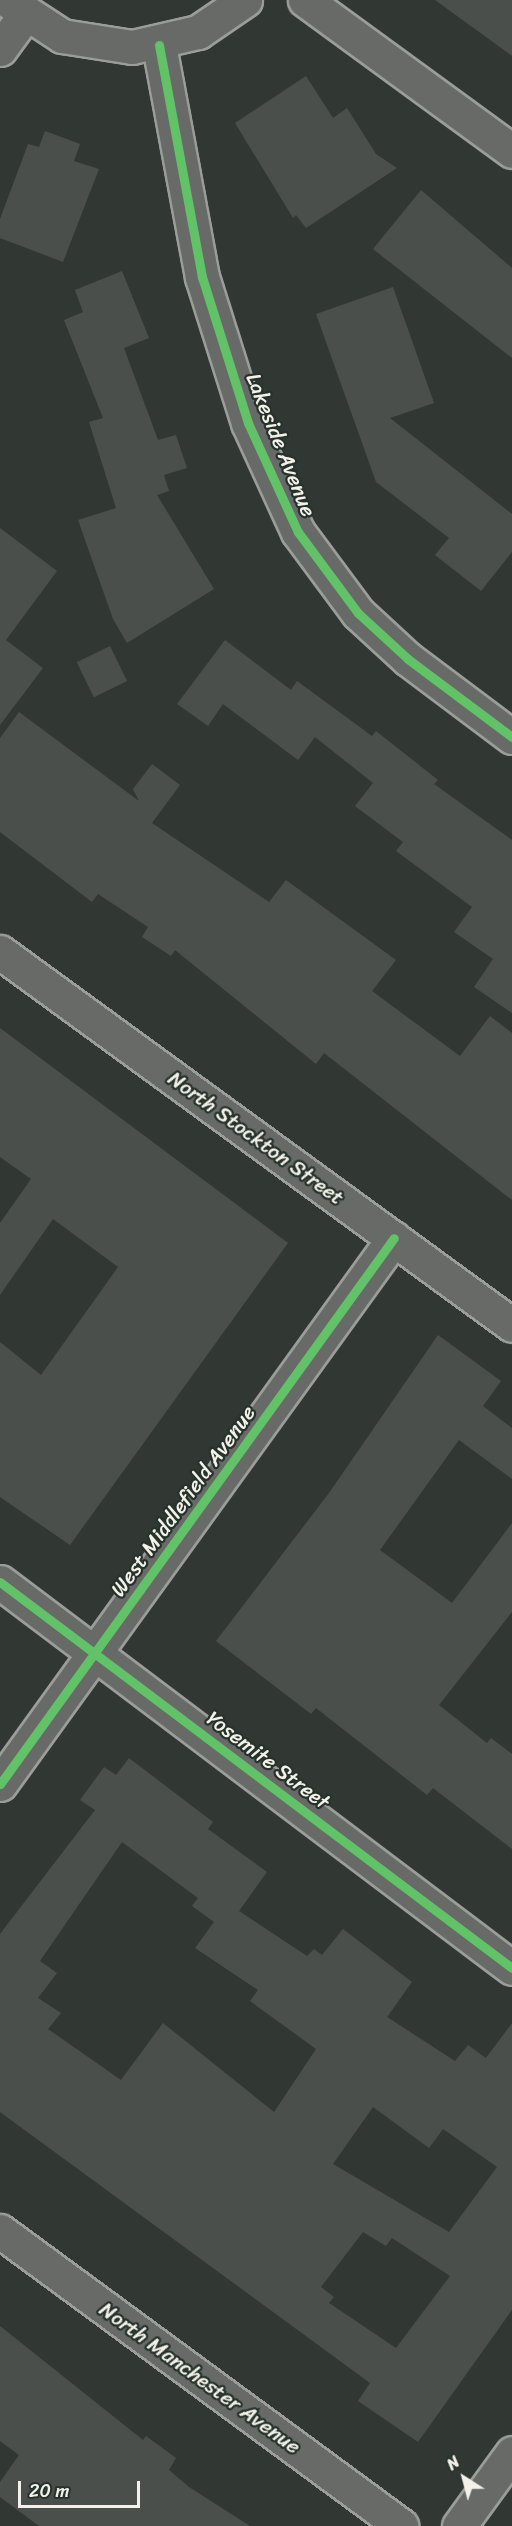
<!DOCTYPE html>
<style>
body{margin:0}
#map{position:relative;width:512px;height:2526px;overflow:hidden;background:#313834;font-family:Sriracha,sans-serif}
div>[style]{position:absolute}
.building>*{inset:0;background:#4a4f4c;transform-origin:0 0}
.roads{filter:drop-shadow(2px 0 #9a9d99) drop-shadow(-2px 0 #9a9d99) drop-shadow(0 2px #9a9d99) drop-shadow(0 -2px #9a9d99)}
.street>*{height:33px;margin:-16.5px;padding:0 16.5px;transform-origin:16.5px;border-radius:16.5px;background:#676a66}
.cycleway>*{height:9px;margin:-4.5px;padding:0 4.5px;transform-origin:4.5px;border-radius:4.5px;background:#61c268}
span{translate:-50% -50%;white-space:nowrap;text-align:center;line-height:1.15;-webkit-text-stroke:4.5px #26332d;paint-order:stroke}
.street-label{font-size:21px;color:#f4f1e8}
.north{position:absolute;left:434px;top:2448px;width:60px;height:60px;-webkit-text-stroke:4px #26332d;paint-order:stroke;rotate:324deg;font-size:16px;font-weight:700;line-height:24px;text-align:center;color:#f4f1e8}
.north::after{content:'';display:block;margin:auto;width:21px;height:27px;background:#f4f1e8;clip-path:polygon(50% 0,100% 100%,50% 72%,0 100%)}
.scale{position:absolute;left:18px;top:2481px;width:122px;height:27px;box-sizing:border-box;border:3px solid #f4f1e8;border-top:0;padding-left:8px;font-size:18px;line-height:21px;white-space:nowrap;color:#f4f1e8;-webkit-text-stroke:4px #26332d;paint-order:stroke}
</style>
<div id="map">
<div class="building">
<i style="clip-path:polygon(435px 0,512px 0,512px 56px)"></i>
<i style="clip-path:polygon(306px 76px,333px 118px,347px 108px,376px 154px,397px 168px,306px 228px,296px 215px,293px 218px,235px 123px)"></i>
<i style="clip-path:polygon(45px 131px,80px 144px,74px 161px,99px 169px,63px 262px,0 238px,0 219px,28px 144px,39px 147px)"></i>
<i style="clip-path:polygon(421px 190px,512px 268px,512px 358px,373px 249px)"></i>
<i style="clip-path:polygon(122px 271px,149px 338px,124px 348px,158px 440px,176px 435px,187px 468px,164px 475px,169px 491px,157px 495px,214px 589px,127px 643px,113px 619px,78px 520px,116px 508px,89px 422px,103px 418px,64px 320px,83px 312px,75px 290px)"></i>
<i style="clip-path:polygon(393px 287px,434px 403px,390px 418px,512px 514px,512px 552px,481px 591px,435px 555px,449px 538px,376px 482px,316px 314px)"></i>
<i style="clip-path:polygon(0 528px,57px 571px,6px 640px,43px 668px,0 725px)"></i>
<i style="clip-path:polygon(225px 640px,291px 690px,297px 681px,372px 736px,376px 731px,438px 780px,434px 784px,512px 840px,512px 1013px,474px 987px,493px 959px,454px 932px,472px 907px,396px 851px,403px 842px,355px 806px,373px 783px,315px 737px,298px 760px,223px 704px,208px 726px,177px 704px)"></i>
<i style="left:110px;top:646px;width:39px;height:37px;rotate:64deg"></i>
<i style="clip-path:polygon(19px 712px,139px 801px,133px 789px,152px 764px,180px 785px,152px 823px,269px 902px,286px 880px,396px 960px,372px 991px,460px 1056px,490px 1016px,512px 1033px,512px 1200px,324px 1053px,316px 1064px,175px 950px,171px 956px,142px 937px,148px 927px,98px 894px,92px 902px,0 832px,0 738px)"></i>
<i style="clip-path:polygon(0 1028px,288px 1243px,70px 1545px,0 1497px,0 1342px,41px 1375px,118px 1267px,53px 1219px,0 1295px,0 1223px,31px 1179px,0 1157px)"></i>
<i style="clip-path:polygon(438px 1335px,501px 1381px,483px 1406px,512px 1428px,512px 1479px,459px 1440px,380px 1550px,452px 1603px,512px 1523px,512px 1612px,439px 1705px,487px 1743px,491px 1738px,512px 1754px,512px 1849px,433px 1788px,427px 1795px,316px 1708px,311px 1714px,216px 1641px,329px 1493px)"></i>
<i style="clip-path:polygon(evenodd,129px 1758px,213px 1822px,208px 1829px,267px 1872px,239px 1911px,307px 1956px,314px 1949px,322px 1955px,343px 1929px,412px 1982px,387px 2017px,455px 2061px,468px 2045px,486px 2058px,512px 2023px,512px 2310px,418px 2442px,358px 2401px,370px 2383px,0 2112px,0 1934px,95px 1810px,80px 1800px,104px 1767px,116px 1775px,129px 1758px,122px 1842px,198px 1898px,192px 1906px,214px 1922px,195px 1948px,258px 1990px,250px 2001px,316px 2049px,274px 2112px,163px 2023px,121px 2080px,48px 2029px,61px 2013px,38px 1998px,57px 1973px,40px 1961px,122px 1842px,129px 1758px,373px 2107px,429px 2148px,443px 2129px,497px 2167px,449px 2232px,333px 2164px,373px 2107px,129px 1758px,363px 2232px,386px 2246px,392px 2238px,450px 2276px,396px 2348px,329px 2303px,334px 2297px,321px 2287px,363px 2232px)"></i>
<i style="clip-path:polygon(0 2326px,143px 2440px,146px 2436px,176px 2458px,169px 2470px,189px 2487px,250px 2526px,39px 2526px,0 2497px,0 2482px,19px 2455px,0 2441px)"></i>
</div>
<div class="roads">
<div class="street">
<i style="left:7px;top:0;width:66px;rotate:33.2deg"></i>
<i style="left:62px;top:36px;width:71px;rotate:8.9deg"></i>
<i style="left:132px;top:47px;width:68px;rotate:-12.8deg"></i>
<i style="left:198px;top:32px;width:57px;rotate:-34.2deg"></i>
<i style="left:305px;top:0;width:256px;rotate:36.1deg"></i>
<i style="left:159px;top:45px;width:236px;rotate:79.5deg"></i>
<i style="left:202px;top:277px;width:153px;rotate:72.5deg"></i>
<i style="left:248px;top:423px;width:120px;rotate:65.4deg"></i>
<i style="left:298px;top:532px;width:101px;rotate:53.5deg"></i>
<i style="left:358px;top:613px;width:68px;rotate:42.6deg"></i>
<i style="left:408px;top:659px;width:130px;rotate:36.9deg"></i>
<i style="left:0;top:49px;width:41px;rotate:-54deg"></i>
<i style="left:0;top:952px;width:633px;rotate:36.07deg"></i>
<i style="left:0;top:1582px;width:641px;rotate:37.01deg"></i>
<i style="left:0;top:1784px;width:673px;rotate:-54.19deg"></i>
<i style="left:0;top:2231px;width:498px;rotate:36.3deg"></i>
<i style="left:459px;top:2526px;width:90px;rotate:-54deg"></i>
</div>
</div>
<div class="cycleway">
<i style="left:159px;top:45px;width:236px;rotate:79.5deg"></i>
<i style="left:202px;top:277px;width:153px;rotate:72.5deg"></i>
<i style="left:248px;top:423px;width:120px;rotate:65.4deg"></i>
<i style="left:298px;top:532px;width:101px;rotate:53.5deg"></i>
<i style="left:358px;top:613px;width:68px;rotate:42.6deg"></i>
<i style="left:408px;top:659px;width:130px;rotate:36.9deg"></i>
<i style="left:0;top:1582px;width:641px;rotate:37.01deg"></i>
<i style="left:0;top:1784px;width:673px;rotate:-54.19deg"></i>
</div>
<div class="street-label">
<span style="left:281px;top:445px;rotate:68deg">Lakeside Avenue</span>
<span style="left:256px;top:1138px;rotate:36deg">North Stockton Street</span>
<span style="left:183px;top:1501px;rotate:-54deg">West Middlefield Avenue</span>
<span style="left:268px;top:1760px;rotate:37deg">Yosemite Street</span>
<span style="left:200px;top:2378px;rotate:36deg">North Manchester Avenue</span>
</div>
<div class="north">N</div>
<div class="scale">20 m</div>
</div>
